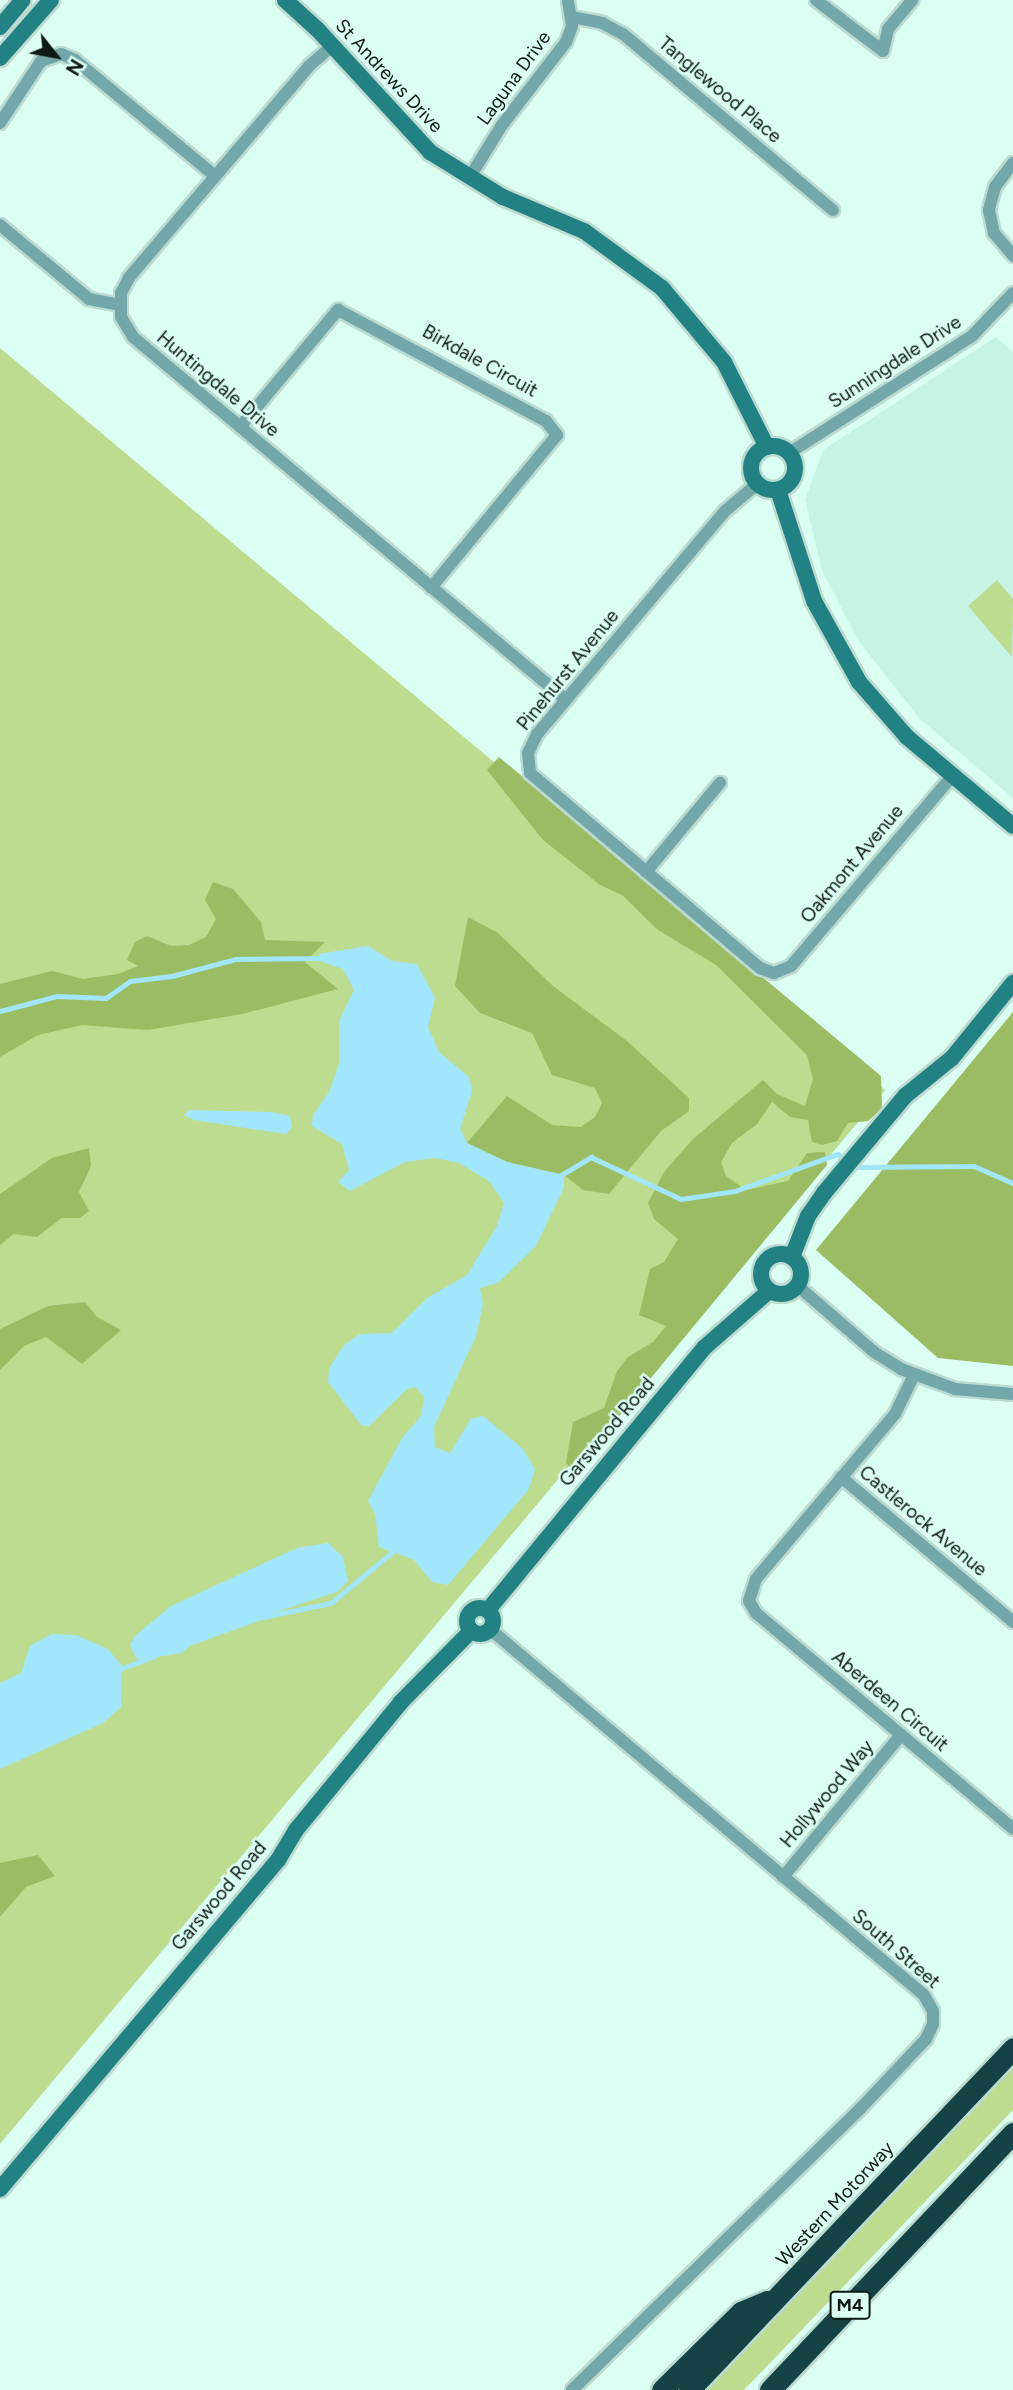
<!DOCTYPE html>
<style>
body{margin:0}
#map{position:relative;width:1013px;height:2390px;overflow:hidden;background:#dcfff4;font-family:Figtree,sans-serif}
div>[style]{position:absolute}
.built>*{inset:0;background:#c7f3e5}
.green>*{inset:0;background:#bcdc8f}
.forest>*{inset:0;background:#9abd63}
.water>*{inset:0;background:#a2e6fd}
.stream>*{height:4.5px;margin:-2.25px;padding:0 2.25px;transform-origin:2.25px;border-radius:2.25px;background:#a2e6fd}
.roads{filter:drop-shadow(2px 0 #bbdad0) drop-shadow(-2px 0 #bbdad0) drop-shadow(0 2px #bbdad0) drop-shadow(0 -2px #bbdad0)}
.street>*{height:12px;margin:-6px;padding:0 6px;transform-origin:6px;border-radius:6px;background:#72a8a9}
.secondary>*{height:16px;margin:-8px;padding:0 8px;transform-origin:8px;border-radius:8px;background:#218183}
.secondary>.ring{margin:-8px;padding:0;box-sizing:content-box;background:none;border:16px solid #218183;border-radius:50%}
.highway>*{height:21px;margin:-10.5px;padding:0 10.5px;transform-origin:10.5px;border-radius:10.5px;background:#144345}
span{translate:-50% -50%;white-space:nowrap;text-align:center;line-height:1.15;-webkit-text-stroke:5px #dcfff4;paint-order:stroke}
.shield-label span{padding:2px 5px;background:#dcfff4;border:2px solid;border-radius:5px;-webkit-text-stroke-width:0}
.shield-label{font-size:18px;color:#0d1915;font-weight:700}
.street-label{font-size:19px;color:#0d1915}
.north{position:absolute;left:21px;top:21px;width:70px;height:70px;-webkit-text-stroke:5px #dcfff4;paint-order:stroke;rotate:121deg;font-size:19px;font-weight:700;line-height:28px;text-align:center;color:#0d1915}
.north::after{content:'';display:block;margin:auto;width:24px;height:32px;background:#0d1915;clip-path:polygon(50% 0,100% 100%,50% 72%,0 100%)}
</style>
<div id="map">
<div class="built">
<i style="clip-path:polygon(996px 337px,1013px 352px,1013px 798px,920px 719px,857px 639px,822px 570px,805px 500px,823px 450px)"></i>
</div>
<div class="green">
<i style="clip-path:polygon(0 348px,885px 1090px,0 2144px)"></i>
<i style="clip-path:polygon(997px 580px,1013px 599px,1012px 657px,968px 606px)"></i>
<i style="clip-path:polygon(1013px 2064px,1013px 2110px,744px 2390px,703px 2390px)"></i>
</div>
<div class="forest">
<i style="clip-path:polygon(499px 757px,881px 1076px,882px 1109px,868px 1121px,848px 1123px,837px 1141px,822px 1145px,812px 1142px,808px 1120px,790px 1117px,772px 1102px,757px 1124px,732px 1143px,721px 1162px,726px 1176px,746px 1190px,788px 1181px,807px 1153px,825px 1152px,827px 1165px,574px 1471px,566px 1463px,573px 1422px,604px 1408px,617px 1371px,628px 1357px,653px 1342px,666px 1326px,639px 1315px,650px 1269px,664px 1262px,678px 1239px,654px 1219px,648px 1203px,664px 1172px,693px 1139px,763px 1080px,777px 1094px,805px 1106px,813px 1079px,807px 1055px,716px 965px,658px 930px,622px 895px,600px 885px,543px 840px,487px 770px)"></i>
<i style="clip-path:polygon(213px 882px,233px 889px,261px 922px,265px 940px,325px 942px,305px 962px,338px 989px,242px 1014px,148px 1030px,82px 1025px,38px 1035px,0 1057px,0 984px,52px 971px,83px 979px,118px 974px,138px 966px,127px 960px,135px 942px,147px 936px,171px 946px,189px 945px,206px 937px,216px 919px,205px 900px)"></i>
<i style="clip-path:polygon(468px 917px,498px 933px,553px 986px,627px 1041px,689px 1098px,689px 1111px,661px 1131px,609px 1194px,583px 1190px,564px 1175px,507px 1162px,467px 1143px,507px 1096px,552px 1125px,581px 1127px,595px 1117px,602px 1103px,595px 1088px,552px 1075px,532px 1033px,480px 1013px,455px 986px)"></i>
<i style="clip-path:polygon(1013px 1012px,1013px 1366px,938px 1358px,816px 1250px)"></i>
<i style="clip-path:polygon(89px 1148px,91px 1166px,79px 1192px,89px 1211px,80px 1218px,62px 1218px,37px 1237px,14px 1234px,0 1245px,0 1194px,52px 1158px)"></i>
<i style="clip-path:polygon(85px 1302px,97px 1317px,121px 1330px,82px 1364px,46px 1337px,24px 1346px,0 1370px,0 1329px,48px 1306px)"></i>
<i style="clip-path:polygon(38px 1855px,55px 1876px,26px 1887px,0 1917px,0 1863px)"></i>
</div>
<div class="water">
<i style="clip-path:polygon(368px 946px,392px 961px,417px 964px,435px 998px,428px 1027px,439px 1052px,469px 1077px,472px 1091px,460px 1129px,467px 1143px,507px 1162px,564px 1175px,564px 1187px,536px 1246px,498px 1283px,480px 1288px,483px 1304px,476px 1336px,434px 1427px,435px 1447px,450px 1453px,471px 1419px,483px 1416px,522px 1448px,535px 1469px,529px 1489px,448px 1585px,432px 1582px,414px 1560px,379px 1547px,375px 1514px,368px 1501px,402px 1438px,421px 1416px,424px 1397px,416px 1387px,407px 1389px,369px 1426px,362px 1426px,328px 1382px,329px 1368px,345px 1344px,360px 1334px,392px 1333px,427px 1298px,467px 1275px,497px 1226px,504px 1203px,489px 1181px,459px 1163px,435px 1158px,405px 1162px,350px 1191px,338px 1182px,349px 1170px,342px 1144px,312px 1126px,313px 1115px,329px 1092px,339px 1064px,339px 1021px,354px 990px,343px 969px,320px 961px,318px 954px)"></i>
<i style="clip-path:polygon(190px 1110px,271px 1112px,290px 1116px,292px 1128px,286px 1134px,194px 1120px,184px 1115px)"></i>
<i style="clip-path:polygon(328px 1543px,343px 1557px,348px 1581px,337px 1592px,200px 1637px,182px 1653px,137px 1660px,130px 1645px,135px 1636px,171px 1606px,297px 1548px)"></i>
<i style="clip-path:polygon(52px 1634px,76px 1635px,108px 1649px,122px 1666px,121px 1707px,103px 1723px,0 1769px,0 1683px,21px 1673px,30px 1646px)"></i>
</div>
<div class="stream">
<i style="left:0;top:1011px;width:59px;rotate:-14.7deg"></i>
<i style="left:57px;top:996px;width:49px;rotate:2.3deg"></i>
<i style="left:106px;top:998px;width:29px;rotate:-35deg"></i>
<i style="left:130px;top:981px;width:42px;rotate:-6.8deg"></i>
<i style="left:172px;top:976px;width:66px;rotate:-14.9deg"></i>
<i style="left:236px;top:959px;width:89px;rotate:-0.6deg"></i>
<i style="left:558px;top:1177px;width:39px;rotate:-31deg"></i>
<i style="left:591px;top:1157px;width:99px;rotate:25deg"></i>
<i style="left:681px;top:1199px;width:55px;rotate:-8.4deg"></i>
<i style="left:735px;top:1191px;width:109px;rotate:-19.8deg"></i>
<i style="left:838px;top:1154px;width:22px;rotate:36deg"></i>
<i style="left:856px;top:1167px;width:118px;rotate:-0.5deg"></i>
<i style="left:974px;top:1166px;width:43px;rotate:23.6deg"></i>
<i style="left:192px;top:1642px;width:70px;rotate:-20deg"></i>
<i style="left:258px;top:1618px;width:75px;rotate:-11.6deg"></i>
<i style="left:331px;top:1603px;width:85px;rotate:-39.7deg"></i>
<i style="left:117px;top:1670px;width:40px;rotate:-20.2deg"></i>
</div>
<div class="roads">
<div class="street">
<i style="left:816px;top:0;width:84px;rotate:37.3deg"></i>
<i style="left:883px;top:51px;width:23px;rotate:-77deg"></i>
<i style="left:888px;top:29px;width:38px;rotate:-50deg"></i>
<i style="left:572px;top:17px;width:31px;rotate:11deg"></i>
<i style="left:602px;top:23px;width:24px;rotate:28deg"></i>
<i style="left:623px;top:34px;width:274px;rotate:40deg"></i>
<i style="left:332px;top:46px;width:29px;rotate:139deg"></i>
<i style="left:310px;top:65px;width:280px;rotate:130.4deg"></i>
<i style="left:129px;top:278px;width:17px;rotate:118deg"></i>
<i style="left:121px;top:293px;width:24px;rotate:90deg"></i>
<i style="left:121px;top:317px;width:23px;rotate:59deg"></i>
<i style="left:133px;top:337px;width:565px;rotate:39.97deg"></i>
<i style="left:0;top:123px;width:74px;rotate:-56.5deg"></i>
<i style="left:41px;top:61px;width:21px;rotate:-19deg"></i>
<i style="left:61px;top:54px;width:15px;rotate:23deg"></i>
<i style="left:75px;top:60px;width:182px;rotate:39.6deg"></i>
<i style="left:1013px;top:163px;width:30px;rotate:127deg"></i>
<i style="left:995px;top:187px;width:24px;rotate:105deg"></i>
<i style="left:989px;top:210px;width:24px;rotate:78deg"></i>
<i style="left:994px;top:233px;width:30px;rotate:50deg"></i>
<i style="left:471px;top:175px;width:59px;rotate:-58.2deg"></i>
<i style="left:502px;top:125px;width:105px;rotate:-52.4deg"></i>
<i style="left:566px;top:42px;width:17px;rotate:-69deg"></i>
<i style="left:572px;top:26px;width:26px;rotate:-99deg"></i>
<i style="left:0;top:225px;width:116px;rotate:39.7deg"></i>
<i style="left:89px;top:299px;width:31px;rotate:11deg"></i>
<i style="left:240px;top:427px;width:153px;rotate:-50.1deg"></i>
<i style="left:338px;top:310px;width:236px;rotate:28.1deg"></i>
<i style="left:546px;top:421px;width:18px;rotate:52deg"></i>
<i style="left:557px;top:435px;width:198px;rotate:129.5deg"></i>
<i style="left:789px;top:453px;width:217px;rotate:-32.6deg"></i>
<i style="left:972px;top:336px;width:59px;rotate:-46.4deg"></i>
<i style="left:757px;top:484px;width:42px;rotate:139.8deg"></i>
<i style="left:725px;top:511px;width:292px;rotate:130.1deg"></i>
<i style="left:537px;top:734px;width:21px;rotate:115deg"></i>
<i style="left:528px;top:753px;width:20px;rotate:84deg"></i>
<i style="left:530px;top:773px;width:302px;rotate:40.3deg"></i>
<i style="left:760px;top:968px;width:15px;rotate:20deg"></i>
<i style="left:774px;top:973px;width:18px;rotate:-22deg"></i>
<i style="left:791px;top:966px;width:249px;rotate:-49.7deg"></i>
<i style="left:646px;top:872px;width:116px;rotate:-50.3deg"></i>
<i style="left:799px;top:1287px;width:99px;rotate:40.9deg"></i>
<i style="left:874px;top:1352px;width:32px;rotate:32deg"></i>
<i style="left:901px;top:1369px;width:58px;rotate:20.3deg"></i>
<i style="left:955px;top:1389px;width:58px;rotate:4.9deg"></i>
<i style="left:914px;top:1375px;width:43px;rotate:116deg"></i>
<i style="left:895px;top:1414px;width:216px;rotate:130.1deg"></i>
<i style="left:756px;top:1579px;width:23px;rotate:108deg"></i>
<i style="left:749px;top:1601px;width:14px;rotate:60deg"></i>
<i style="left:756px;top:1613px;width:336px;rotate:40deg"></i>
<i style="left:841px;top:1477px;width:225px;rotate:40.1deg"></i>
<i style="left:491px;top:1630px;width:566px;rotate:40.13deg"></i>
<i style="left:924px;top:1995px;width:18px;rotate:61deg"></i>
<i style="left:933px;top:2011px;width:13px;rotate:90deg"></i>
<i style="left:933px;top:2024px;width:17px;rotate:115deg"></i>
<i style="left:926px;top:2039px;width:95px;rotate:133.3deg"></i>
<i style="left:861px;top:2108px;width:404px;rotate:135.7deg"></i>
<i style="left:783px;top:1877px;width:185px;rotate:-50.3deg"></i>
</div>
<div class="secondary">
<i style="left:285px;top:0;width:45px;rotate:42.3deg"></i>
<i style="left:318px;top:30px;width:166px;rotate:47.4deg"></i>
<i style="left:430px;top:152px;width:86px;rotate:31.7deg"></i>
<i style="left:503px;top:197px;width:88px;rotate:22.8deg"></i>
<i style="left:584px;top:231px;width:97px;rotate:36.2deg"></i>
<i style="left:662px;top:288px;width:97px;rotate:50deg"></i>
<i style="left:724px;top:362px;width:95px;rotate:63.2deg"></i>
<i style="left:0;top:27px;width:35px;rotate:-50deg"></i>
<i style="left:0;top:58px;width:77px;rotate:-48.7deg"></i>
<i class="ring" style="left:751px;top:446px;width:28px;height:28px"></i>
<i style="left:778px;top:490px;width:117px;rotate:72deg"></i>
<i style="left:814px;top:601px;width:93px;rotate:60.9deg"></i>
<i style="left:859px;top:682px;width:73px;rotate:48.9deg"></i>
<i style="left:907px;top:737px;width:138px;rotate:40deg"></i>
<i class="ring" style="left:761px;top:1254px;width:24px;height:24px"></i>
<i style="left:792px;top:1257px;width:44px;rotate:-68.7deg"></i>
<i style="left:808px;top:1216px;width:28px;rotate:-55deg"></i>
<i style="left:824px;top:1193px;width:126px;rotate:-50.1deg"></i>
<i style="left:905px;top:1096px;width:60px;rotate:-39deg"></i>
<i style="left:952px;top:1058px;width:97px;rotate:-50.9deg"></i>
<i class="ring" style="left:467px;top:1608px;width:10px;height:10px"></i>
<i style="left:488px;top:1610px;width:341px;rotate:-50.5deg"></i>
<i style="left:705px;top:1347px;width:85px;rotate:-41.2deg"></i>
<i style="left:0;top:2189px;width:431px;rotate:-49.8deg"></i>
<i style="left:278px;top:1860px;width:35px;rotate:-59deg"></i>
<i style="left:296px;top:1830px;width:166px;rotate:-50.6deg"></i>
<i style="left:401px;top:1702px;width:100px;rotate:-45.4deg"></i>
</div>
<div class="highway">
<i style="left:662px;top:2390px;width:111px;rotate:-44.6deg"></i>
<i style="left:741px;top:2312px;width:28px;rotate:-23deg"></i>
<i style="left:689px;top:2390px;width:471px;rotate:-46.5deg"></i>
<i style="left:770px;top:2390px;width:354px;rotate:-46.6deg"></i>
</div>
</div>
<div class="shield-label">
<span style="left:850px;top:2305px">M4</span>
</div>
<div class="street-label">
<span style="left:389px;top:76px;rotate:47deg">St Andrews Drive</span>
<span style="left:514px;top:78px;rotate:-54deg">Laguna Drive</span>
<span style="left:720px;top:90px;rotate:40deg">Tanglewood Place</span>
<span style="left:480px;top:361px;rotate:29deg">Birkdale Circuit</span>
<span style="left:895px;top:362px;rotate:-33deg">Sunningdale Drive</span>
<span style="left:218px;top:384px;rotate:40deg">Huntingdale Drive</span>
<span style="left:568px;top:670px;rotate:-51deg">Pinehurst Avenue</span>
<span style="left:852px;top:864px;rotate:-50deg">Oakmont Avenue</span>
<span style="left:607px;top:1432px;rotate:-50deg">Garswood Road</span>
<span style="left:923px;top:1521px;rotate:40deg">Castlerock Avenue</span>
<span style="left:890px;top:1701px;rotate:40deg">Aberdeen Circuit</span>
<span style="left:827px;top:1794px;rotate:-50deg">Hollywood Way</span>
<span style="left:219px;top:1896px;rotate:-50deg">Garswood Road</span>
<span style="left:896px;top:1949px;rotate:41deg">South Street</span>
<span style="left:835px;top:2204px;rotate:-47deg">Western Motorway</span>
</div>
<div class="north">N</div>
</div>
